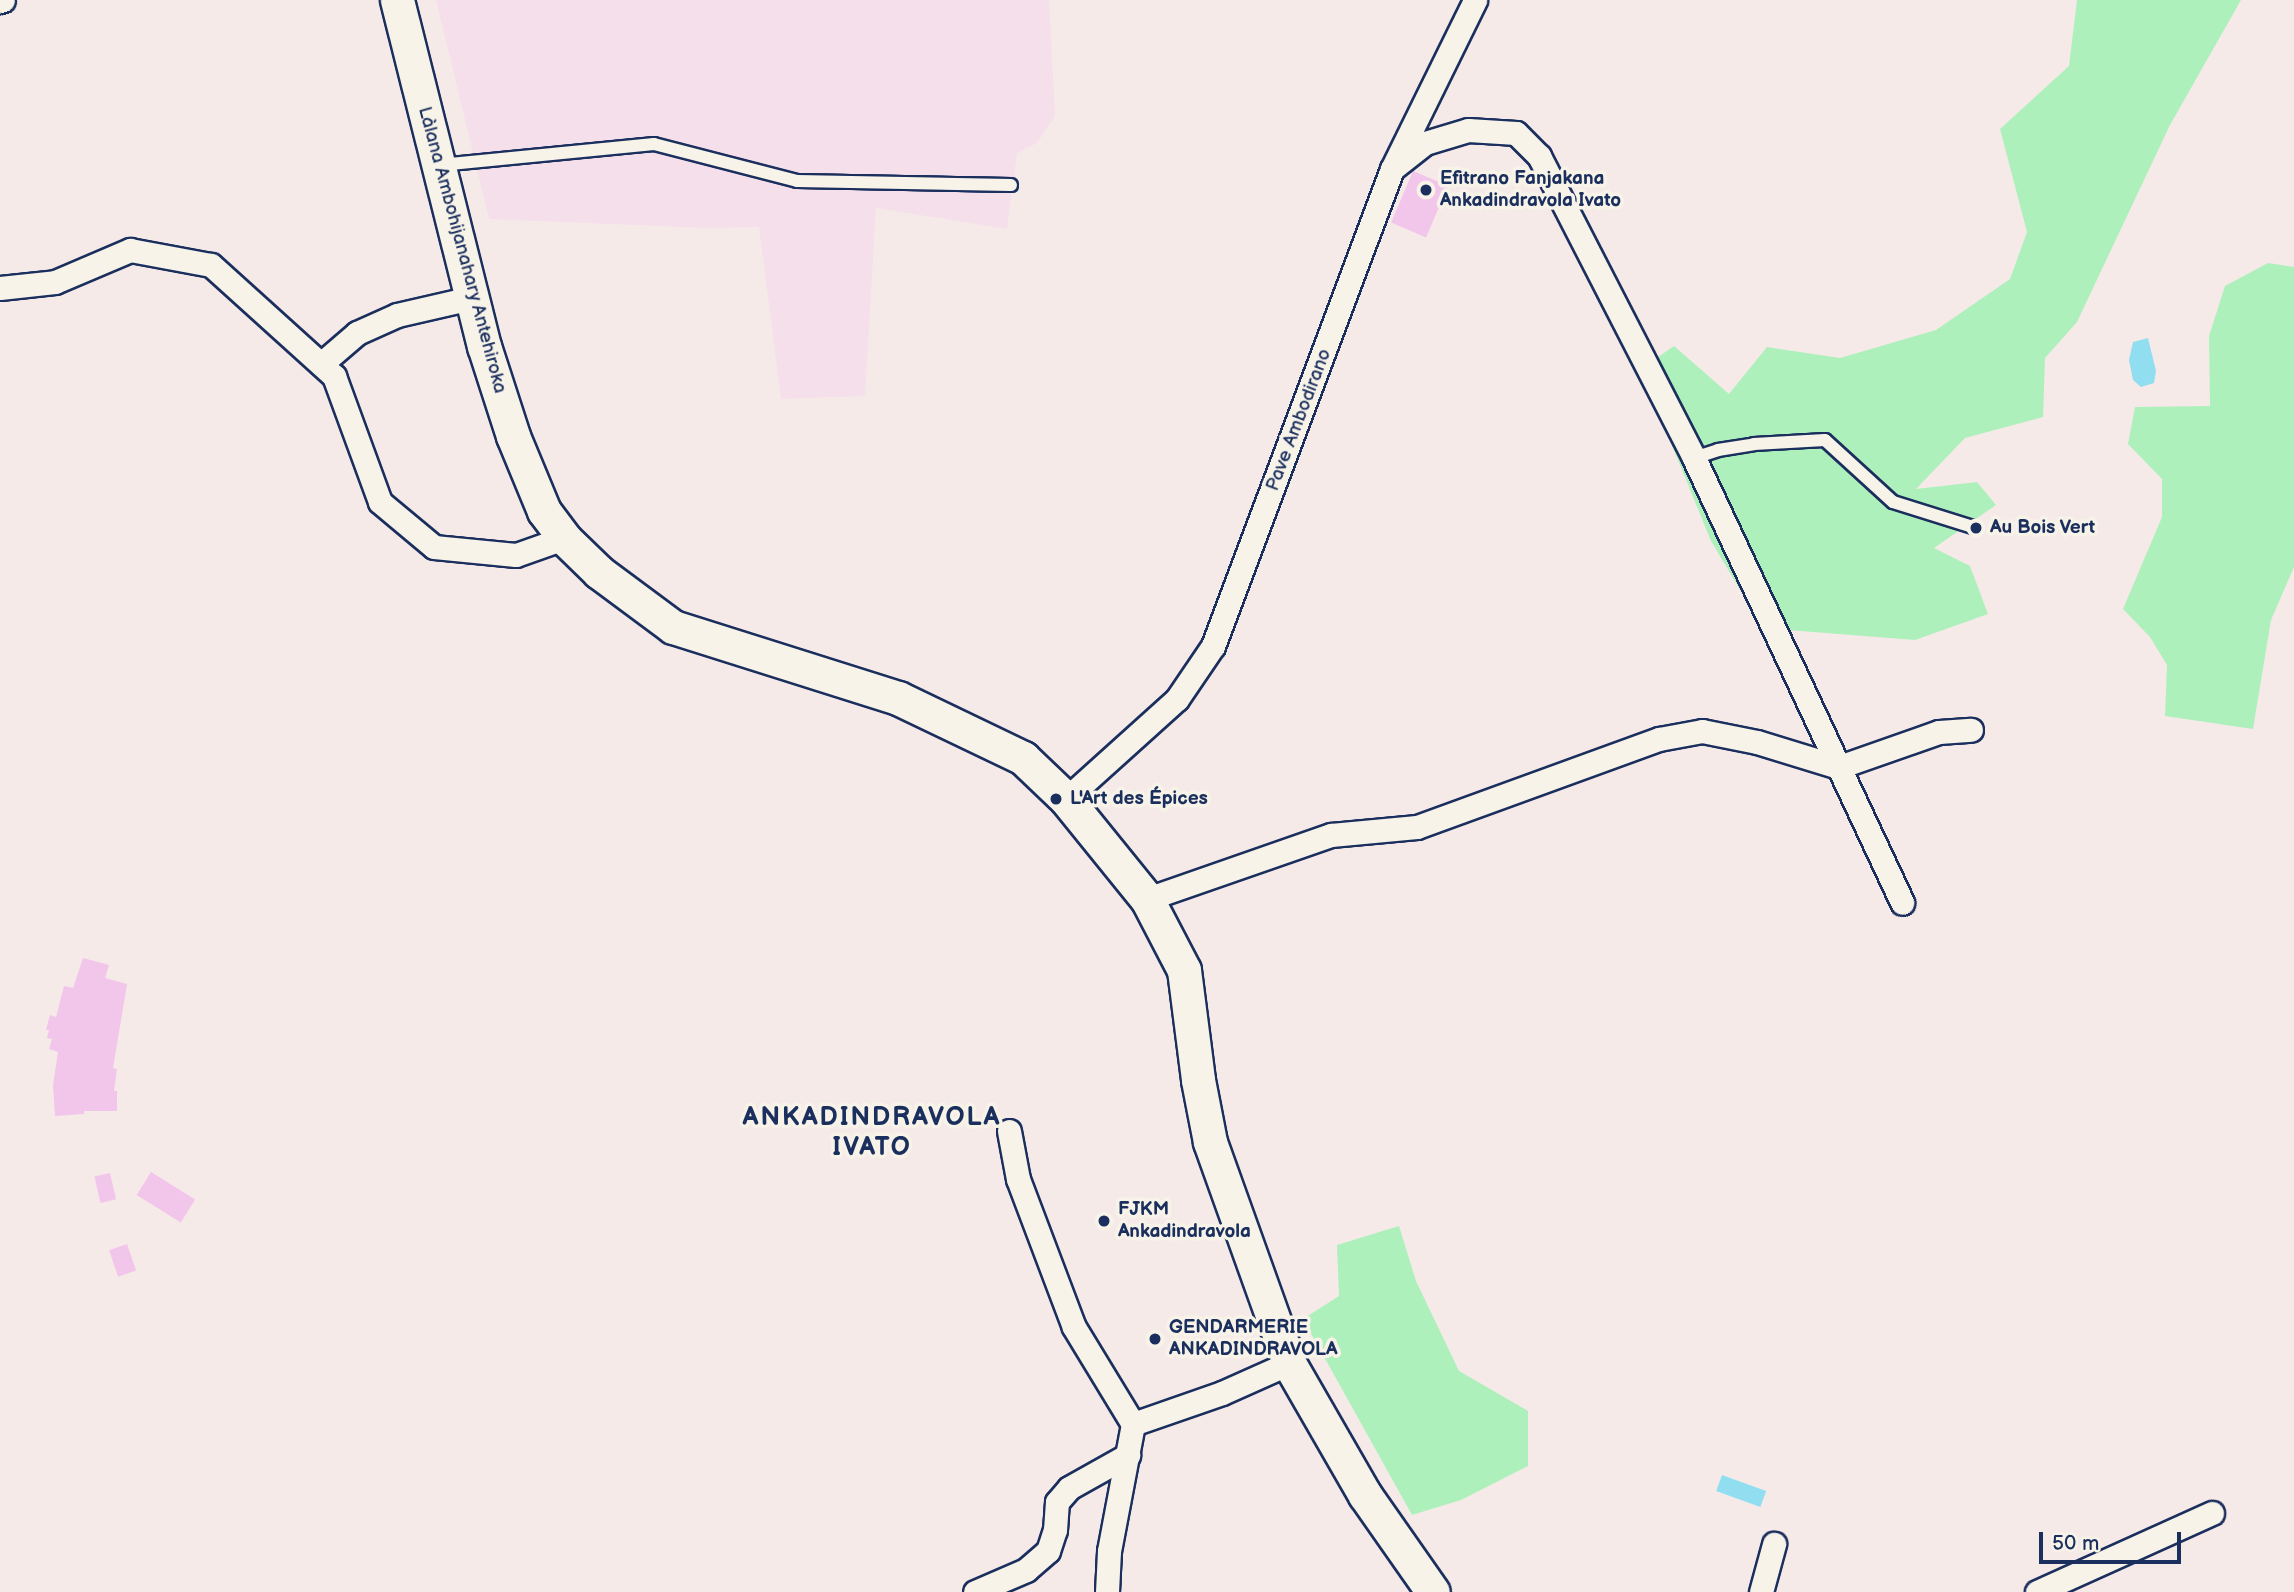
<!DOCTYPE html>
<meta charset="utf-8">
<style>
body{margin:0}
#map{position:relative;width:2294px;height:1592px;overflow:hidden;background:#f6eae9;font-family:"Balsamiq Sans",sans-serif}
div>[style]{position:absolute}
.built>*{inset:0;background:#f5dfea}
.green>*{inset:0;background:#adf0bb}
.water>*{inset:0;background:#91def1;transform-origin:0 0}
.building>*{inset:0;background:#f2c5eb;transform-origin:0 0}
.roads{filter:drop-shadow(2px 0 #1b2f5e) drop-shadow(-2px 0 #1b2f5e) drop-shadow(0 2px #1b2f5e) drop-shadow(0 -2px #1b2f5e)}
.lane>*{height:12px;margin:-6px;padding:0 6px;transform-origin:6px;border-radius:6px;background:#f7f3e8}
.street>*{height:23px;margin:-11.5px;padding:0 11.5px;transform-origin:11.5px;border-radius:11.5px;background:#f7f3e8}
.secondary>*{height:33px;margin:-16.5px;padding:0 16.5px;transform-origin:16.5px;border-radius:16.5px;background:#f7f3e8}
.dots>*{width:19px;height:19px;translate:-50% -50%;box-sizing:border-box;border:4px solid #f7f3e8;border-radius:50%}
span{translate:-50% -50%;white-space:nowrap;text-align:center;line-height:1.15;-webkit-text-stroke:7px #f7f3e8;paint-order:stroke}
.poi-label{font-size:19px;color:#1b2f5e;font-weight:700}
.left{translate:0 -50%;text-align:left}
.street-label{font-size:19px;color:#1b2f5e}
.district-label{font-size:26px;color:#1b2f5e;font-weight:700;letter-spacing:2px}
.scale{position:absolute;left:2039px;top:1532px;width:142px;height:32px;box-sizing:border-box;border:4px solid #1b2f5e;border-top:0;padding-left:9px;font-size:21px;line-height:24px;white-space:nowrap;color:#1b2f5e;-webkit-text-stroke:5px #f7f3e8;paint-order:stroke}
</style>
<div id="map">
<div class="built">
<i style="clip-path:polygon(436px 0,1049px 0,1055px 116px,1037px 143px,1017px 153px,1007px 229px,876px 208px,865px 396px,781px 399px,759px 227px,708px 228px,489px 219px)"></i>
</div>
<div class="green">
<i style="clip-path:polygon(2077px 0,2241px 0,2170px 125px,2077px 322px,2045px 358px,2043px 417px,1965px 438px,1916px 489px,1977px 482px,1996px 505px,1934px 548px,1970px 566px,1988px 614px,1915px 640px,1763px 628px,1711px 541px,1641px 369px,1674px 346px,1729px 394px,1767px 347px,1840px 358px,1936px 330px,2010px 279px,2027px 232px,2000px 129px,2069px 66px)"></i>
<i style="clip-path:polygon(2268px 263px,2294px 267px,2294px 567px,2271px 620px,2253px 729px,2165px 716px,2167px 665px,2150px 637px,2123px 609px,2162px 517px,2162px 479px,2128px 444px,2135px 407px,2210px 406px,2209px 336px,2225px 286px)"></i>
<i style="clip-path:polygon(1399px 1226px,1416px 1281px,1459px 1371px,1528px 1411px,1528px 1466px,1461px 1500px,1412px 1515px,1303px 1319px,1339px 1296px,1337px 1245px)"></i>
</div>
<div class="water">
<i style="clip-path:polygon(2148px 338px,2156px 371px,2154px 383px,2141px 387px,2133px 380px,2129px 360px,2133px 342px)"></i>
<i style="left:1722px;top:1475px;width:47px;height:17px;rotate:20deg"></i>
</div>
<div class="building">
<i style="left:1413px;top:171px;width:38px;height:56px;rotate:23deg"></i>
<i style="clip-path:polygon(83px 958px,109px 965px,105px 978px,127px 984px,113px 1068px,117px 1069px,114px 1091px,117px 1091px,117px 1111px,84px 1111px,84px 1114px,55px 1116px,53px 1085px,58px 1052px,49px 1049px,52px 1039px,47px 1038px,49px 1030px,46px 1030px,50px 1015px,56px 1017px,64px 986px,73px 988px)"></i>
<i style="left:151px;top:1172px;width:52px;height:27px;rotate:32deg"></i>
<i style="left:110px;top:1173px;width:27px;height:16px;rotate:77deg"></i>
<i style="left:127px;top:1244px;width:28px;height:19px;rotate:71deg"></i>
</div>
<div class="roads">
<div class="lane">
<i style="left:440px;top:165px;width:215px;rotate:-5.6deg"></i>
<i style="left:654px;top:144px;width:148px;rotate:14.5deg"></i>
<i style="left:797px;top:181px;width:214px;rotate:1.1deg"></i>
<i style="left:1694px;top:458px;width:25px;rotate:-18deg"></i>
<i style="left:1718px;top:450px;width:36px;rotate:-9deg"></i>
<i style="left:1754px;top:444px;width:71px;rotate:-3.2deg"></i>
<i style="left:1825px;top:440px;width:92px;rotate:42.4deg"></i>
<i style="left:1893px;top:502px;width:87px;rotate:17.4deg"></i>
</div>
<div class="street">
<i style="left:0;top:1px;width:3px;rotate:-18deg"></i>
<i style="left:1392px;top:169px;width:42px;rotate:-38.2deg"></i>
<i style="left:1425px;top:143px;width:45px;rotate:-16.8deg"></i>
<i style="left:1468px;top:130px;width:48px;rotate:3.6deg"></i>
<i style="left:1516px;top:133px;width:33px;rotate:45deg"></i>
<i style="left:1539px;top:156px;width:339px;rotate:62.8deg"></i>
<i style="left:1694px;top:458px;width:491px;rotate:64.9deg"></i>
<i style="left:0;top:288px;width:55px;rotate:-6.2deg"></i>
<i style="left:55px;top:282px;width:82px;rotate:-23.1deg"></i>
<i style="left:130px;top:250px;width:82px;rotate:10.5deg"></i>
<i style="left:211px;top:265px;width:166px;rotate:42.1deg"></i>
<i style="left:334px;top:376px;width:134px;rotate:69.9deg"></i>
<i style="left:380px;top:502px;width:70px;rotate:39.8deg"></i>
<i style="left:434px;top:547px;width:82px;rotate:5.6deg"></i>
<i style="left:516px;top:555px;width:51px;rotate:-19.5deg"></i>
<i style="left:321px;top:364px;width:48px;rotate:-40.7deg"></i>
<i style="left:357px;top:333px;width:44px;rotate:-24.2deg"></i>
<i style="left:397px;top:315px;width:76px;rotate:-12.9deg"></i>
<i style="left:1066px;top:799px;width:149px;rotate:-42deg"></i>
<i style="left:1177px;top:699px;width:64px;rotate:-55.8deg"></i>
<i style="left:1213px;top:646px;width:509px;rotate:-69.43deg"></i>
<i style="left:1392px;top:169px;width:188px;rotate:-63.8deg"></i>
<i style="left:1147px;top:899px;width:195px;rotate:-19.2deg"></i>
<i style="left:1331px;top:835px;width:86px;rotate:-5.3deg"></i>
<i style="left:1417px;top:827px;width:258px;rotate:-20deg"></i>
<i style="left:1659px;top:739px;width:44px;rotate:-10.5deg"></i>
<i style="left:1702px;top:731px;width:56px;rotate:11.3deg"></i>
<i style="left:1757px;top:742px;width:86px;rotate:17deg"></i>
<i style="left:1839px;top:767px;width:106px;rotate:-19.3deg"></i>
<i style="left:1939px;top:732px;width:32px;rotate:-4deg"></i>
<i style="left:1009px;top:1131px;width:49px;rotate:79.4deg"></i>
<i style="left:1018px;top:1179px;width:158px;rotate:69.3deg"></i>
<i style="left:1074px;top:1327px;width:114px;rotate:58.7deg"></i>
<i style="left:975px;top:1592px;width:56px;rotate:-23.3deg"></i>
<i style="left:1026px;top:1570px;width:29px;rotate:-41deg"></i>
<i style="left:1048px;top:1551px;width:22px;rotate:-72deg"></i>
<i style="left:1055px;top:1530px;width:28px;rotate:-86deg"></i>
<i style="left:1057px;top:1502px;width:18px;rotate:-49deg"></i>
<i style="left:1069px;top:1488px;width:68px;rotate:-29.2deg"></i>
<i style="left:1107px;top:1592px;width:41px;rotate:-87.2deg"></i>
<i style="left:1109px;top:1551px;width:129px;rotate:-79.3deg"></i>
<i style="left:1133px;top:1424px;width:94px;rotate:-19.2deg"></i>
<i style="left:1222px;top:1393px;width:73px;rotate:-24.1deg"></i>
<i style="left:1761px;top:1592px;width:50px;rotate:-74.8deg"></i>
<i style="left:2037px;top:1592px;width:192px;rotate:-24.3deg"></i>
</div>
<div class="secondary">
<i style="left:397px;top:0;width:357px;rotate:75.9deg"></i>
<i style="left:484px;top:346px;width:95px;rotate:72.1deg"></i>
<i style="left:513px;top:436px;width:81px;rotate:67.5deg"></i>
<i style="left:544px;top:511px;width:34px;rotate:53deg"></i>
<i style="left:564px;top:538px;width:49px;rotate:44.2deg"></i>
<i style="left:599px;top:572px;width:92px;rotate:36.6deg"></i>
<i style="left:673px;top:627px;width:236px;rotate:17.5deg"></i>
<i style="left:898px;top:698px;width:139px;rotate:25.6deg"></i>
<i style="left:1023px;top:758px;width:59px;rotate:43.6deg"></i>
<i style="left:1066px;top:799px;width:129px;rotate:51deg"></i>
<i style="left:1147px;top:899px;width:80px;rotate:62.5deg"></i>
<i style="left:1184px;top:970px;width:111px;rotate:82.7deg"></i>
<i style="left:1198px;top:1080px;width:63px;rotate:79deg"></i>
<i style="left:1210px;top:1142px;width:235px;rotate:70.3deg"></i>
<i style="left:1289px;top:1363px;width:152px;rotate:60.1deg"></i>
<i style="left:1365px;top:1495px;width:118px;rotate:55deg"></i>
</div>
</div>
<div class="dots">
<i style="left:1426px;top:190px;background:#1b2f5e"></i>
<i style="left:1976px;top:528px;background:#1b2f5e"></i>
<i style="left:1056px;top:799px;background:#1b2f5e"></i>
<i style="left:1104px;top:1221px;background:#1b2f5e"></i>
<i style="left:1155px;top:1339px;background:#1b2f5e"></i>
</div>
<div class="poi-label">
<span class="left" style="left:1440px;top:190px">Efitrano Fanjakana<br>Ankadindravola Ivato</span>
<span class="left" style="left:1990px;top:528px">Au Bois Vert</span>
<span class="left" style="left:1070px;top:799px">L'Art des Épices</span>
<span class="left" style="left:1118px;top:1221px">FJKM<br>Ankadindravola</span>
<span class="left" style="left:1169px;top:1339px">GENDARMERIE<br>ANKADINDRAVOLA</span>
</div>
<div class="street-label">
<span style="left:462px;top:250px;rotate:75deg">Làlana Ambohijanahary Antehiroka</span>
<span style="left:1299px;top:420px;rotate:-69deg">Pave Ambodirano</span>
</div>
<div class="district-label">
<span style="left:872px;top:1133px">ANKADINDRAVOLA<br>IVATO</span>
</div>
<div class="scale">50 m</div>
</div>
